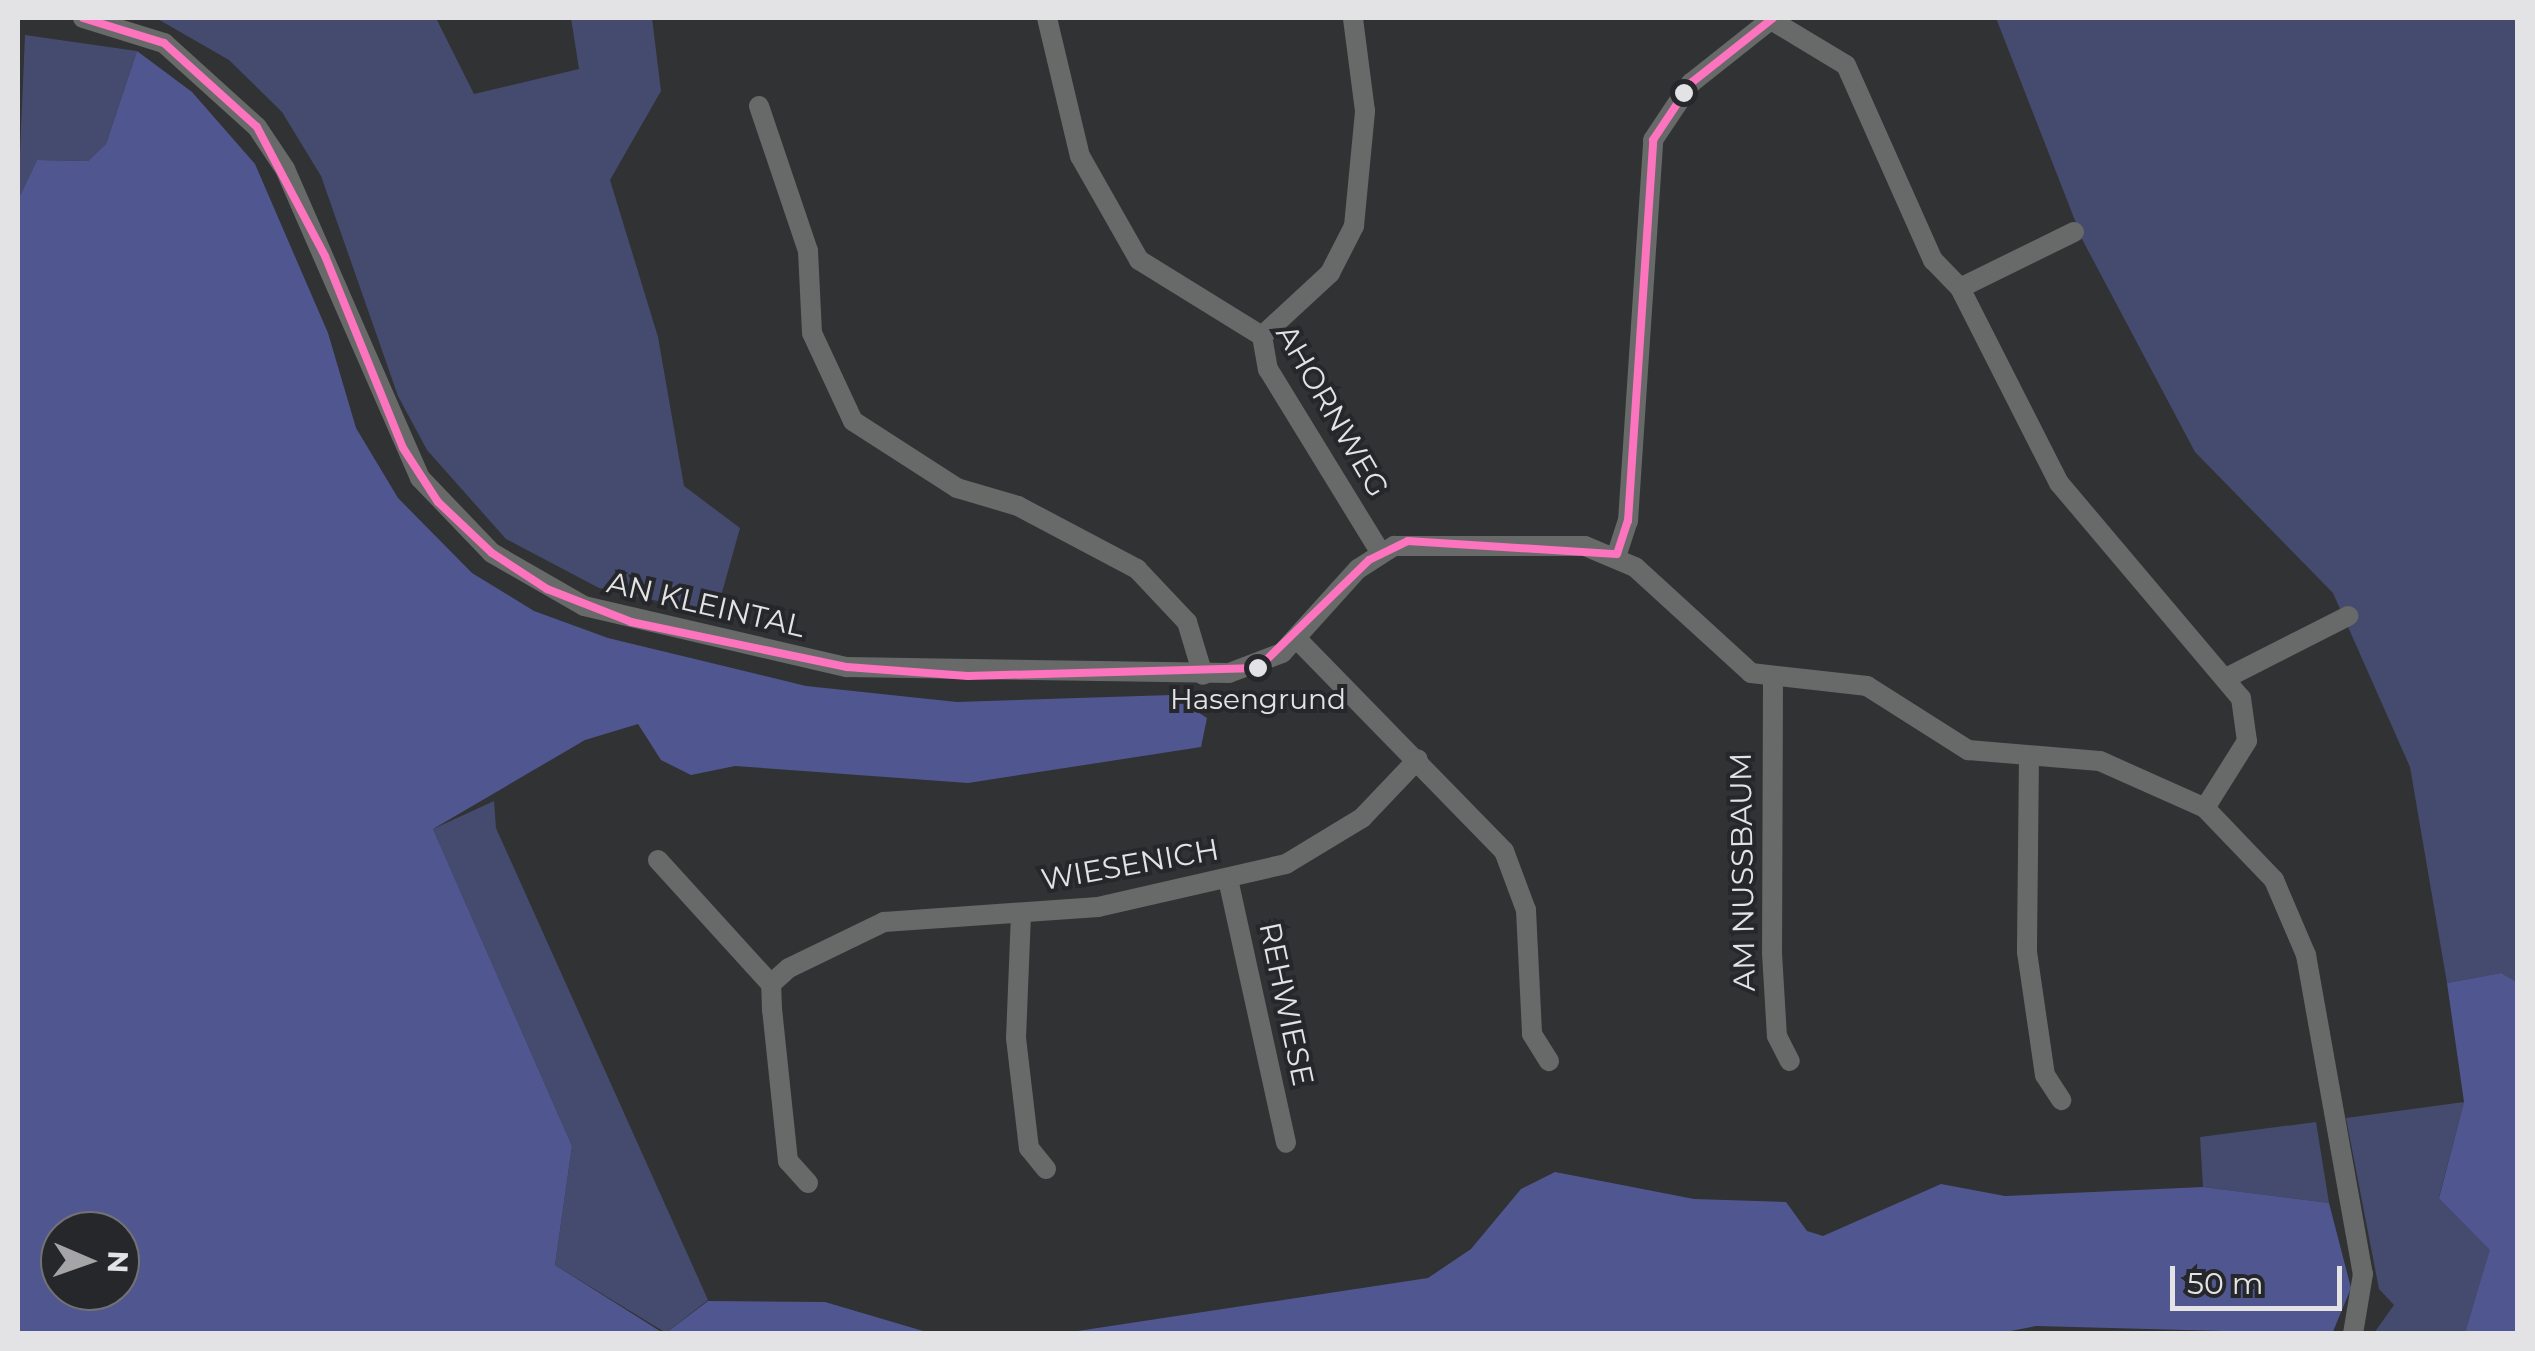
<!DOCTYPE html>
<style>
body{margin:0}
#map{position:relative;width:2535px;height:1351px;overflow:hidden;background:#313233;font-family:Montserrat,sans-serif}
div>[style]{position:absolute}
.green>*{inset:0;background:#454b6e}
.forest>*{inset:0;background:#505790}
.street>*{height:20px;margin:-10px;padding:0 10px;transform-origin:10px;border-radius:10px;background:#686969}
.bus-1>*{height:8px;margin:-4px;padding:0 4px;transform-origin:4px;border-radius:4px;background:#fc73be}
.dots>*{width:28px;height:28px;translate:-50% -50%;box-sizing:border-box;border:5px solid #26272a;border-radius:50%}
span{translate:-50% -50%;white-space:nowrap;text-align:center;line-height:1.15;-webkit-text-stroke:8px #26272a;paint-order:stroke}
.bus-label{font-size:28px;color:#e3e3e5}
.street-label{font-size:30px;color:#e3e3e5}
.frame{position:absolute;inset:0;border:20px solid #e3e3e5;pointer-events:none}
.north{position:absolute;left:40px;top:1211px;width:100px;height:100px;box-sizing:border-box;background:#26272a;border:2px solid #727275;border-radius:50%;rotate:92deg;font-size:28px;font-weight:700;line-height:40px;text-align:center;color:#e3e3e5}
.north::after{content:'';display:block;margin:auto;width:35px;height:45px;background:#a5a5a7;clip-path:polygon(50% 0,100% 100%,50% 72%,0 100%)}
.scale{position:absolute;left:2170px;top:1266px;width:172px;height:45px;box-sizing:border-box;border:5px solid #e3e3e5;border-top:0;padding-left:12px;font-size:30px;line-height:35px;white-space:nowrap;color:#e3e3e5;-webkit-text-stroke:8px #26272a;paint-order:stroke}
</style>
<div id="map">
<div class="green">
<i style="clip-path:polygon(156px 18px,436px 18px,474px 94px,579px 69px,571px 18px,652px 18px,661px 91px,610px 180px,658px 337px,684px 486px,740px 528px,716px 614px,599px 588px,506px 539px,427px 450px,398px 396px,321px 176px,282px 112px,229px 60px)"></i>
<i style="clip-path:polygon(1996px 18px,2517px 18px,2517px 983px,2501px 973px,2447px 983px,2410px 767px,2333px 593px,2195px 452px,2083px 241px)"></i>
<i style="clip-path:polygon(25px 35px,137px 51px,106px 144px,88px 161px,37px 160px,18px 200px)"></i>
<i style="clip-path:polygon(494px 801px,496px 828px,708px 1300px,666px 1333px,555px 1265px,572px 1146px,433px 829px)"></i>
<i style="clip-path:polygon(2464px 1102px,2439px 1197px,2491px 1250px,2465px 1333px,2374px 1333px,2394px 1305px,2379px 1289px,2346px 1118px)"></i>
<i style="clip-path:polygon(2316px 1122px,2329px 1203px,2203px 1187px,2200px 1137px)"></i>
</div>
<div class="forest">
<i style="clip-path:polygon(evenodd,137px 51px,192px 92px,255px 164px,328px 333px,356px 428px,398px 498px,472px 573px,534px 611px,608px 638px,806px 686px,957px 702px,1171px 695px,1207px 718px,1201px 747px,968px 783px,735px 766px,691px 775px,661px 760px,638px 724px,585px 740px,433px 829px,572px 1146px,555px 1265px,663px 1333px,18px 1333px,18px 200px,37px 160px,88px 161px,106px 144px,137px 51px,60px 1231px,120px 1231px,120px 1291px,60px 1291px,60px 1231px)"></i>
<i style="clip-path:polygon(2501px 973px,2518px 983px,2517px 1333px,2465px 1333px,2490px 1250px,2439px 1198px,2464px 1102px,2447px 983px)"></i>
<i style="clip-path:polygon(1555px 1172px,1694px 1199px,1786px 1202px,1807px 1231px,1823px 1236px,1941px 1184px,2005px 1196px,2203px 1187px,2329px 1203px,2351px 1288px,2332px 1334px,2036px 1326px,1995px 1334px,1058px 1334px,1428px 1278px,1471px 1249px,1521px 1189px)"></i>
<i style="clip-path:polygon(708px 1301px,825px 1302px,930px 1333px,666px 1333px)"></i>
</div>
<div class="street">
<i style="left:83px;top:18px;width:85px;rotate:17.2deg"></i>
<i style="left:164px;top:43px;width:125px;rotate:42.1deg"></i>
<i style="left:257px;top:127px;width:50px;rotate:56.3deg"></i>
<i style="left:285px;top:169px;width:337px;rotate:66.4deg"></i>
<i style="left:420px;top:478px;width:104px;rotate:46.2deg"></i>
<i style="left:492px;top:553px;width:106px;rotate:29.9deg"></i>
<i style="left:584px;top:606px;width:270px;rotate:13.1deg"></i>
<i style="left:847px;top:667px;width:382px;rotate:0.9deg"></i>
<i style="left:1229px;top:673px;width:57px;rotate:-20.7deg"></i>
<i style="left:1282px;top:653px;width:113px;rotate:-47.9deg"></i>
<i style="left:1358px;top:569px;width:43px;rotate:-32.6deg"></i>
<i style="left:1394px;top:546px;width:191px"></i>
<i style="left:1585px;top:546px;width:54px;rotate:22.8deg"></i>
<i style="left:1635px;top:567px;width:157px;rotate:42.4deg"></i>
<i style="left:1751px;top:673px;width:117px;rotate:6.4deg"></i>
<i style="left:1867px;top:686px;width:120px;rotate:32.4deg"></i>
<i style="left:1968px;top:750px;width:132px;rotate:4.8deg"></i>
<i style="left:2100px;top:761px;width:115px;rotate:24.1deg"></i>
<i style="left:2205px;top:808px;width:100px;rotate:46.2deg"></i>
<i style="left:2274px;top:880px;width:82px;rotate:66.9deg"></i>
<i style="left:2306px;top:955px;width:324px;rotate:79.9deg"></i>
<i style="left:2363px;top:1274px;width:61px;rotate:99.5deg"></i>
<i style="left:1047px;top:18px;width:142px;rotate:76.6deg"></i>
<i style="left:1080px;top:156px;width:120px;rotate:60.4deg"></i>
<i style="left:1139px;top:260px;width:145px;rotate:31.7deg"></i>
<i style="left:1771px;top:20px;width:87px;rotate:31deg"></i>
<i style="left:1846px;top:65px;width:214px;rotate:66deg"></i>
<i style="left:1933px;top:260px;width:39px;rotate:46deg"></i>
<i style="left:1960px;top:288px;width:219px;rotate:63.1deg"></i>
<i style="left:2059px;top:483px;width:282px;rotate:49.8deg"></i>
<i style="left:2241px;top:698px;width:43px;rotate:82.1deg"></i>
<i style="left:2247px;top:741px;width:79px;rotate:122.1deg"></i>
<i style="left:759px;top:106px;width:153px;rotate:71.3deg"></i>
<i style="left:808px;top:251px;width:82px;rotate:87.2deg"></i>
<i style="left:812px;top:333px;width:97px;rotate:65deg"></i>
<i style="left:853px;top:421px;width:124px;rotate:32.8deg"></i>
<i style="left:957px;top:488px;width:64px;rotate:16.4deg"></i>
<i style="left:1018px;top:506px;width:135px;rotate:27.9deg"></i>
<i style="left:1137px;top:569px;width:73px;rotate:46.7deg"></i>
<i style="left:1187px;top:622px;width:55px;rotate:73.2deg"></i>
<i style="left:1960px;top:288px;width:127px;rotate:-26.2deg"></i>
<i style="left:1262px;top:336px;width:93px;rotate:-42.8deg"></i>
<i style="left:1330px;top:273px;width:53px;rotate:-62.9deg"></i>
<i style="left:1354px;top:226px;width:116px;rotate:-84.5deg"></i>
<i style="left:1365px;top:111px;width:94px;rotate:-97.4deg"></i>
<i style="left:1262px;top:336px;width:34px;rotate:80deg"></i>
<i style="left:1268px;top:369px;width:215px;rotate:58.5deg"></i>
<i style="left:1617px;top:554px;width:35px;rotate:-72deg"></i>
<i style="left:1628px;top:521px;width:382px;rotate:-86.2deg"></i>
<i style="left:1653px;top:140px;width:69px;rotate:-56.3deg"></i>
<i style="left:1691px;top:83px;width:105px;rotate:-38.4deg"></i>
<i style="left:1296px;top:638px;width:298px;rotate:45.7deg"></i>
<i style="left:1504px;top:851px;width:63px;rotate:69.6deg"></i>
<i style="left:1526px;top:910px;width:124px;rotate:87.2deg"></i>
<i style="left:1532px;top:1034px;width:32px;rotate:58deg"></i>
<i style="left:2228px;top:677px;width:135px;rotate:-26.9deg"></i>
<i style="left:1773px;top:679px;width:274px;rotate:90.2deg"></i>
<i style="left:1772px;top:953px;width:83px;rotate:86.6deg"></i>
<i style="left:1777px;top:1036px;width:28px;rotate:63deg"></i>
<i style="left:2029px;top:756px;width:196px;rotate:90.6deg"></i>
<i style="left:2027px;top:952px;width:124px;rotate:81.7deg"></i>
<i style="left:2045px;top:1075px;width:30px;rotate:57deg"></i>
<i style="left:658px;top:860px;width:168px;rotate:47.7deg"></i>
<i style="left:1228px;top:879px;width:270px;rotate:77.6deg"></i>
<i style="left:1021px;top:914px;width:124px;rotate:92.3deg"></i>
<i style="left:1016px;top:1038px;width:111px;rotate:83.3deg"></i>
<i style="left:1029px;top:1148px;width:27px;rotate:51deg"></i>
<i style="left:808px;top:1183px;width:30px;rotate:-132deg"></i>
<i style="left:788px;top:1161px;width:152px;rotate:-96deg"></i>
<i style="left:772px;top:1010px;width:26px;rotate:-92deg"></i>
<i style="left:771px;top:984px;width:24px;rotate:-42deg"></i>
<i style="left:789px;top:968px;width:106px;rotate:-25.8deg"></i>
<i style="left:884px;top:922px;width:215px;rotate:-4deg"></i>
<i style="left:1098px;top:907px;width:193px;rotate:-12.9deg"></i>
<i style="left:1286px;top:864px;width:89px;rotate:-31.2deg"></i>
<i style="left:1362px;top:818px;width:81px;rotate:-46.5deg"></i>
</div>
<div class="bus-1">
<i style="left:83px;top:18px;width:85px;rotate:17.2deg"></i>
<i style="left:164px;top:43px;width:125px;rotate:42.1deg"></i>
<i style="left:257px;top:127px;width:146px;rotate:62.2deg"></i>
<i style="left:325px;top:256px;width:207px;rotate:67.9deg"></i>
<i style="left:403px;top:448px;width:64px;rotate:57.1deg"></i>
<i style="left:438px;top:502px;width:74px;rotate:43.4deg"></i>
<i style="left:492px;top:553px;width:66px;rotate:33.2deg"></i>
<i style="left:547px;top:589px;width:90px;rotate:21.4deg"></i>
<i style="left:631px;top:622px;width:221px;rotate:11.8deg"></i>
<i style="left:847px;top:667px;width:121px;rotate:4.3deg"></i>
<i style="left:968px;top:676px;width:290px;rotate:-1.6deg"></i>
<i style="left:1258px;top:668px;width:155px;rotate:-44.2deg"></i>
<i style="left:1369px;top:560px;width:43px;rotate:-26deg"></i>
<i style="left:1408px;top:541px;width:209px;rotate:3.6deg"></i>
<i style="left:1617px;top:554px;width:35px;rotate:-72deg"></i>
<i style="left:1628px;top:521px;width:382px;rotate:-86.2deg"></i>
<i style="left:1653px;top:140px;width:69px;rotate:-56.3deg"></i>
<i style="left:1691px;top:83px;width:105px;rotate:-38.4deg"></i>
</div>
<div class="dots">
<i style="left:1684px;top:93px;background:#e3e3e5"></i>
<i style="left:1258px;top:668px;background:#e3e3e5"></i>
</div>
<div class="bus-label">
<span style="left:1258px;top:699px">Hasengrund</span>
</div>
<div class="street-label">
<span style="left:1332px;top:411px;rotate:60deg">AHORNWEG</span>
<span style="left:706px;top:605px;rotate:13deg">AN KLEINTAL</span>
<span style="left:1130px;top:865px;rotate:-10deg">WIESENICH</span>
<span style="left:1743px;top:872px;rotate:-91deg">AM NUSSBAUM</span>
<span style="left:1286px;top:1004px;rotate:78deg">REHWIESE</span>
</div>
<div class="frame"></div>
<div class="north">N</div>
<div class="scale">50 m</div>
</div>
